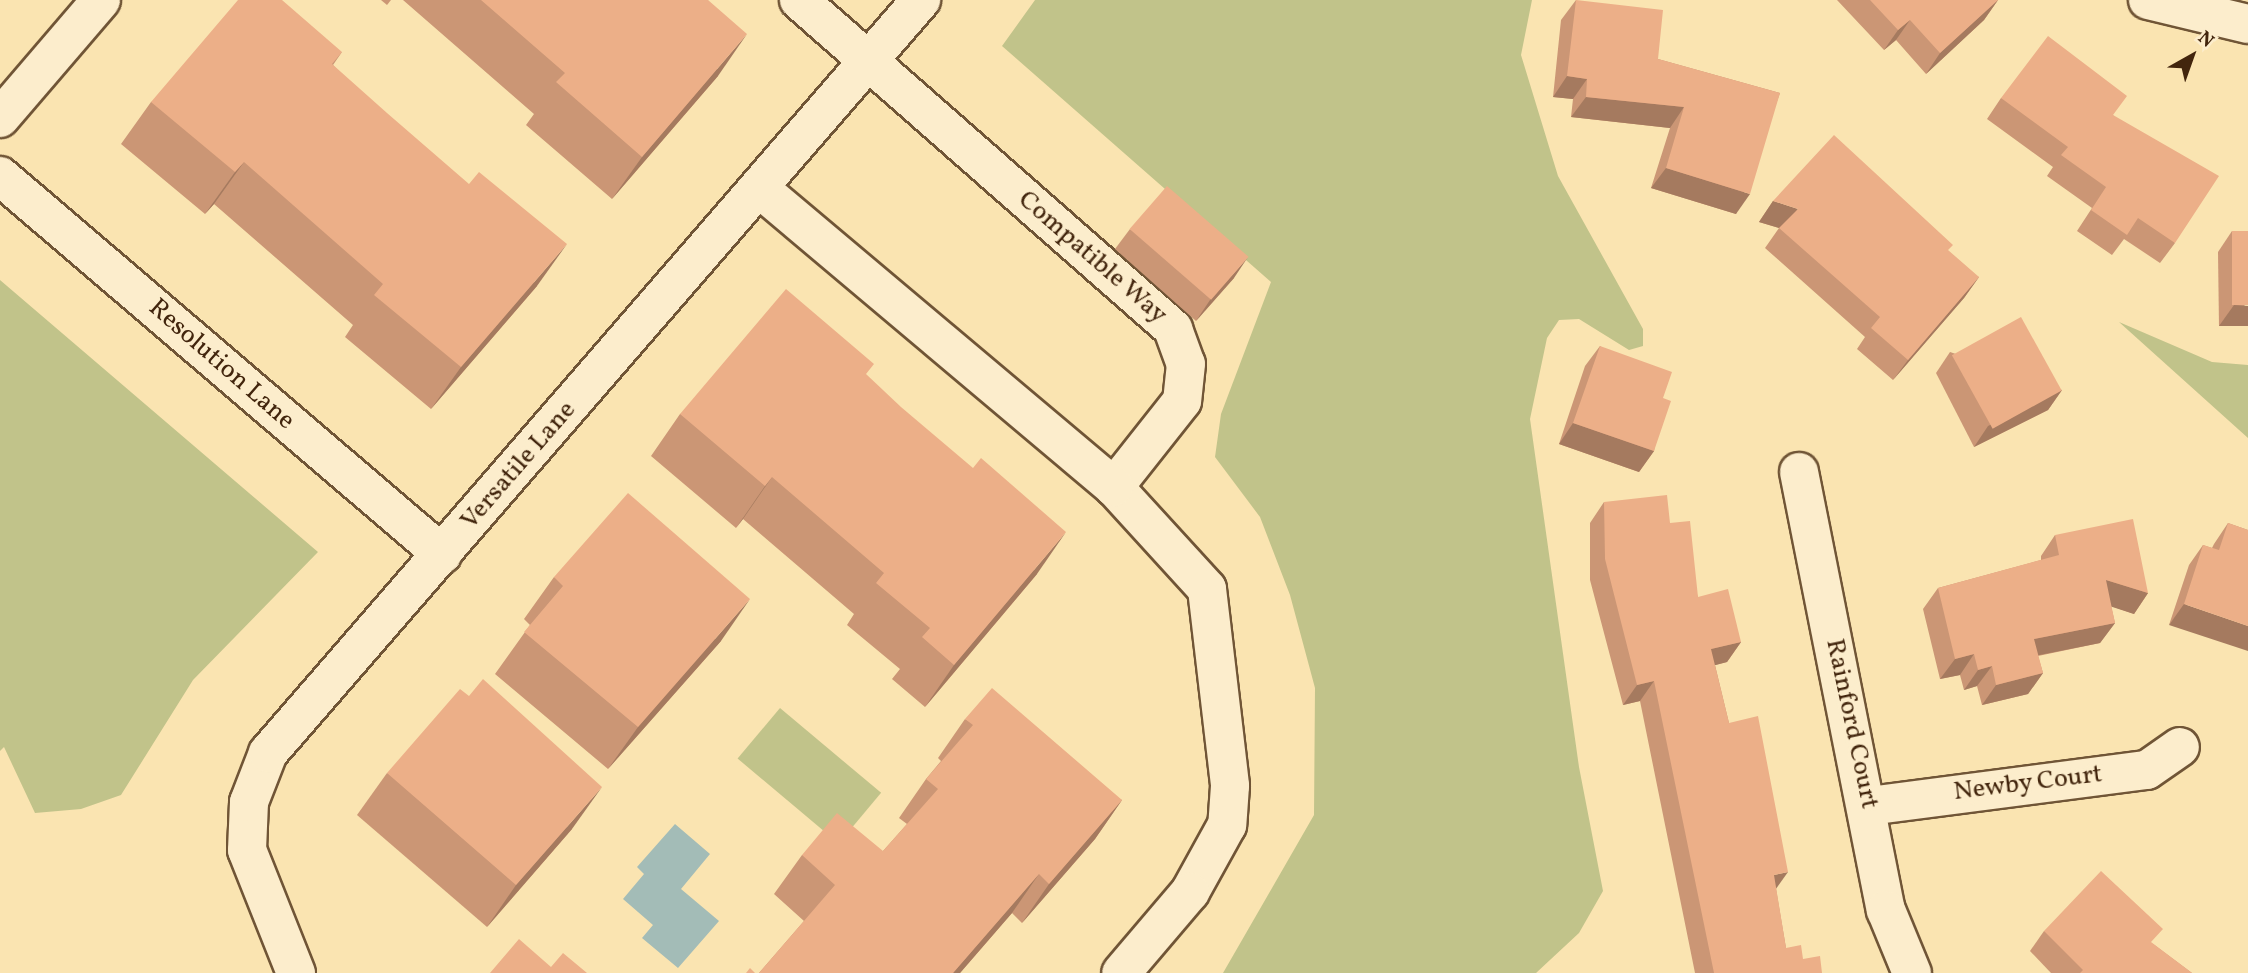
<!DOCTYPE html>
<style>
body{margin:0}
#map{position:relative;width:2248px;height:973px;overflow:hidden;background:#fae4b1;font-family:Vollkorn,serif}
div>[style]{position:absolute}
.green>*{inset:0;background:#c1c38a;transform-origin:0 0}
.water>*{inset:0;background:#a3bcb7}
.roads{filter:drop-shadow(2px 0 #705536) drop-shadow(-2px 0 #705536) drop-shadow(0 2px #705536) drop-shadow(0 -2px #705536)}
.minor>*{height:38px;margin:-19px;padding:0 19px;transform-origin:19px;border-radius:19px;background:#fcedcc}
.wall>*{inset:0;background:#cb9675}
.shaded-wall>*{inset:0;background:#a57a5f}
.building>*{inset:0;background:#ecaf88;transform-origin:0 0}
span{translate:-50% -50%;white-space:nowrap;text-align:center;line-height:1.15;-webkit-text-stroke:7px #fcedcc;paint-order:stroke}
.street-label{font-size:26px;color:#42250d}
.north{position:absolute;left:2157px;top:21px;width:70px;height:70px;-webkit-text-stroke:5px #fcedcc;paint-order:stroke;rotate:40deg;font-size:19px;font-weight:700;line-height:28px;text-align:center;color:#42250d}
.north::after{content:'';display:block;margin:auto;width:24px;height:32px;background:#42250d;clip-path:polygon(50% 0,100% 100%,50% 72%,0 100%)}
</style>
<div id="map">
<div class="green">
<i style="clip-path:polygon(1035px 0,1532px 0,1521px 55px,1558px 176px,1643px 329px,1643px 346px,1629px 350px,1579px 319px,1559px 320px,1547px 338px,1530px 419px,1579px 767px,1603px 891px,1579px 933px,1536px 973px,1223px 973px,1314px 815px,1315px 688px,1290px 595px,1260px 517px,1215px 457px,1221px 414px,1271px 282px,1002px 46px)"></i>
<i style="clip-path:polygon(0 280px,318px 552px,193px 680px,121px 795px,81px 809px,35px 813px,4px 747px,0 751px)"></i>
<i style="clip-path:polygon(2119px 322px,2212px 362px,2248px 365px,2248px 438px)"></i>
<i style="left:780px;top:708px;width:132px;height:66px;rotate:40deg"></i>
</div>
<div class="water">
<i style="clip-path:polygon(675px 824px,710px 854px,681px 889px,719px 921px,678px 968px,642px 938px,653px 925px,623px 899px,644px 874px,637px 867px)"></i>
</div>
<div class="roads">
<div class="minor">
<i style="left:799px;top:0;width:498px;rotate:41.3deg"></i>
<i style="left:1173px;top:329px;width:37px;rotate:70deg"></i>
<i style="left:1186px;top:364px;width:37px;rotate:96deg"></i>
<i style="left:1182px;top:401px;width:110px;rotate:128.3deg"></i>
<i style="left:1114px;top:487px;width:138px;rotate:47.6deg"></i>
<i style="left:1207px;top:589px;width:198px;rotate:83.3deg"></i>
<i style="left:1230px;top:786px;width:39px;rotate:94deg"></i>
<i style="left:1227px;top:825px;width:77px;rotate:118.9deg"></i>
<i style="left:1190px;top:892px;width:106px;rotate:130.4deg"></i>
<i style="left:2148px;top:0;width:103px;rotate:13.5deg"></i>
<i style="left:0;top:118px;width:155px;rotate:-49.4deg"></i>
<i style="left:0;top:176px;width:582px;rotate:40.54deg"></i>
<i style="left:759px;top:188px;width:464px;rotate:40.1deg"></i>
<i style="left:1799px;top:472px;width:447px;rotate:78.8deg"></i>
<i style="left:1886px;top:910px;width:68px;rotate:67.6deg"></i>
<i style="left:1869px;top:806px;width:280px;rotate:-7.4deg"></i>
<i style="left:2147px;top:770px;width:40px;rotate:-34.9deg"></i>
<i style="left:296px;top:973px;width:132px;rotate:-111.7deg"></i>
<i style="left:247px;top:850px;width:48px;rotate:-87.6deg"></i>
<i style="left:249px;top:802px;width:53px;rotate:-68.8deg"></i>
<i style="left:268px;top:753px;width:997px;rotate:-49.07deg"></i>
</div>
</div>
<div class="wall">
<i style="clip-path:polygon(381px 0,391px 0,387px 5px)"></i>
<i style="clip-path:polygon(403px 0,708px 0,718px 76px,612px 199px,526px 125px,534px 114px)"></i>
<i style="clip-path:polygon(1576px 0,1658px 59px,1780px 93px,1736px 214px,1651px 188px,1670px 128px,1571px 117px,1573px 99px,1553px 97px,1561px 20px)"></i>
<i style="clip-path:polygon(1837px 0,1998px 0,1984px 20px,1926px 74px,1896px 40px,1884px 50px)"></i>
<i style="clip-path:polygon(342px 52px,333px 65px,537px 286px,431px 409px,345px 337px,353px 325px,214px 204px,205px 214px,121px 144px,151px 102px)"></i>
<i style="clip-path:polygon(2001px 98px,2113px 115px,2175px 243px,2160px 263px,2124px 239px,2112px 255px,2077px 231px,2092px 208px,2047px 176px,2053px 167px,1987px 119px)"></i>
<i style="clip-path:polygon(1773px 201px,1979px 277px,1964px 298px,1893px 380px,1857px 349px,1865px 337px,1765px 248px,1779px 228px,1759px 222px)"></i>
<i style="clip-path:polygon(1130px 229px,1234px 278px,1196px 321px,1115px 249px)"></i>
<i style="clip-path:polygon(2232px 231px,2248px 326px,2219px 326px,2218px 252px)"></i>
<i style="clip-path:polygon(1600px 346px,1663px 398px,1654px 451px,1639px 472px,1559px 444px,1585px 366px)"></i>
<i style="clip-path:polygon(1950px 352px,2062px 390px,2048px 410px,1974px 447px,1936px 373px)"></i>
<i style="clip-path:polygon(866px 375px,1037px 574px,925px 707px,892px 679px,900px 669px,847px 625px,854px 614px,743px 519px,736px 528px,651px 456px,680px 414px)"></i>
<i style="clip-path:polygon(1604px 502px,1670px 523px,1698px 597px,1741px 642px,1727px 662px,1715px 665px,1729px 723px,1776px 889px,1786px 948px,1822px 973px,1695px 973px,1640px 701px,1623px 705px,1590px 580px,1590px 523px)"></i>
<i style="clip-path:polygon(2228px 523px,2248px 530px,2169px 625px,2189px 565px,2203px 545px,2212px 548px,2214px 544px)"></i>
<i style="clip-path:polygon(2055px 535px,2148px 593px,2134px 614px,2111px 606px,2115px 623px,2100px 643px,2038px 656px,2043px 673px,2028px 694px,1982px 705px,1977px 686px,1964px 690px,1960px 675px,1940px 679px,1923px 609px,1938px 588px,2041px 560px,2041px 556px)"></i>
<i style="clip-path:polygon(554px 577px,721px 641px,608px 769px,495px 674px,530px 625px,524px 619px)"></i>
<i style="clip-path:polygon(965px 719px,1122px 800px,1095px 839px,1022px 923px,1012px 913px,960px 973px,759px 973px,804px 921px,774px 894px,802px 855px,883px 851px,907px 824px,899px 818px,926px 779px,941px 761px,938px 758px)"></i>
<i style="clip-path:polygon(387px 773px,572px 829px,487px 927px,357px 815px)"></i>
<i style="clip-path:polygon(2044px 931px,2153px 944px,2192px 973px,2051px 973px,2030px 951px)"></i>
</div>
<div class="shaded-wall">
<i style="clip-path:polygon(1998px 0,1984px 20px,1926px 74px,1940px 53px)"></i>
<i style="clip-path:polygon(1910px 20px,1896px 40px,1884px 50px,1898px 30px)"></i>
<i style="clip-path:polygon(747px 34px,718px 76px,612px 199px,642px 157px)"></i>
<i style="clip-path:polygon(1567px 76px,1587px 79px,1573px 99px,1553px 97px)"></i>
<i style="clip-path:polygon(1586px 97px,1684px 107px,1670px 128px,1571px 117px)"></i>
<i style="clip-path:polygon(244px 162px,214px 204px,205px 214px,235px 172px)"></i>
<i style="clip-path:polygon(1666px 168px,1750px 194px,1736px 214px,1651px 188px)"></i>
<i style="clip-path:polygon(1773px 201px,1798px 209px,1783px 229px,1759px 222px)"></i>
<i style="clip-path:polygon(567px 244px,537px 286px,431px 409px,461px 367px)"></i>
<i style="clip-path:polygon(1248px 257px,1234px 278px,1196px 321px,1210px 300px)"></i>
<i style="clip-path:polygon(1979px 277px,1964px 298px,1893px 380px,1908px 360px)"></i>
<i style="clip-path:polygon(2234px 305px,2248px 306px,2248px 326px,2219px 326px)"></i>
<i style="clip-path:polygon(2062px 390px,2048px 410px,1974px 447px,1988px 426px)"></i>
<i style="clip-path:polygon(1573px 423px,1654px 451px,1639px 472px,1559px 444px)"></i>
<i style="clip-path:polygon(772px 477px,743px 519px,736px 528px,765px 486px)"></i>
<i style="clip-path:polygon(1066px 532px,1037px 574px,925px 707px,954px 665px)"></i>
<i style="clip-path:polygon(2106px 580px,2148px 593px,2134px 614px,2091px 600px)"></i>
<i style="clip-path:polygon(750px 599px,721px 641px,608px 769px,638px 727px)"></i>
<i style="clip-path:polygon(2184px 604px,2248px 626px,2248px 651px,2169px 625px)"></i>
<i style="clip-path:polygon(2115px 623px,2100px 643px,2020px 659px,2034px 639px)"></i>
<i style="clip-path:polygon(1741px 642px,1727px 662px,1697px 670px,1711px 649px)"></i>
<i style="clip-path:polygon(1974px 654px,1960px 675px,1940px 679px,1955px 659px)"></i>
<i style="clip-path:polygon(1992px 666px,1977px 686px,1964px 690px,1978px 670px)"></i>
<i style="clip-path:polygon(2043px 673px,2028px 694px,1982px 705px,1996px 685px)"></i>
<i style="clip-path:polygon(1654px 681px,1640px 701px,1623px 705px,1637px 685px)"></i>
<i style="clip-path:polygon(602px 787px,572px 829px,487px 927px,516px 885px)"></i>
<i style="clip-path:polygon(1122px 800px,1095px 839px,1022px 923px,1049px 884px)"></i>
<i style="clip-path:polygon(1788px 872px,1773px 893px,1774px 875px)"></i>
<i style="clip-path:polygon(1039px 874px,1012px 913px,960px 973px,953px 973px)"></i>
</div>
<div class="building">
<i style="clip-path:polygon(238px 0,282px 0,342px 52px,332px 64px,387px 113px,469px 184px,479px 172px,567px 244px,461px 367px,374px 295px,383px 284px,244px 162px,235px 172px,151px 102px)"></i>
<i style="clip-path:polygon(481px 0,708px 0,747px 34px,642px 157px,556px 82px,565px 73px)"></i>
<i style="clip-path:polygon(1576px 0,1663px 10px,1658px 59px,1780px 93px,1750px 194px,1666px 168px,1684px 107px,1586px 97px,1587px 79px,1567px 76px)"></i>
<i style="clip-path:polygon(1870px 0,1998px 0,1940px 53px,1910px 20px,1898px 30px)"></i>
<i style="clip-path:polygon(2048px 36px,2127px 96px,2113px 115px,2219px 176px,2175px 243px,2138px 218px,2127px 235px,2091px 210px,2106px 187px,2061px 155px,2068px 147px,2001px 98px)"></i>
<i style="clip-path:polygon(1834px 135px,1953px 245px,1948px 250px,1979px 277px,1908px 360px,1871px 328px,1880px 317px,1779px 228px,1798px 209px,1773px 201px)"></i>
<i style="left:1167px;top:186px;width:108px;height:57px;rotate:41deg"></i>
<i style="left:2232px;top:231px;width:16px;height:74px"></i>
<i style="clip-path:polygon(786px 289px,874px 364px,866px 374px,901px 407px,973px 468px,981px 458px,1066px 532px,954px 665px,922px 637px,930px 628px,876px 583px,884px 573px,772px 477px,765px 486px,680px 414px)"></i>
<i style="left:2021px;top:317px;width:84px;height:79px;rotate:61deg"></i>
<i style="clip-path:polygon(1600px 346px,1672px 372px,1663px 398px,1671px 401px,1654px 451px,1573px 423px)"></i>
<i style="clip-path:polygon(628px 493px,750px 599px,638px 727px,524px 632px,563px 586px,554px 577px)"></i>
<i style="clip-path:polygon(1667px 495px,1670px 523px,1690px 521px,1698px 597px,1728px 589px,1741px 642px,1711px 649px,1729px 723px,1758px 716px,1788px 872px,1774px 875px,1786px 948px,1801px 945px,1803px 959px,1820px 956px,1822px 973px,1714px 973px,1654px 681px,1637px 685px,1605px 559px,1604px 502px)"></i>
<i style="clip-path:polygon(2133px 519px,2148px 593px,2106px 580px,2115px 623px,2034px 639px,2043px 673px,1996px 685px,1992px 666px,1978px 670px,1974px 654px,1955px 659px,1938px 588px,2059px 555px,2055px 535px)"></i>
<i style="clip-path:polygon(2228px 523px,2248px 530px,2248px 626px,2184px 604px,2203px 545px,2219px 550px)"></i>
<i style="clip-path:polygon(483px 679px,602px 787px,516px 885px,387px 773px,460px 689px,469px 696px)"></i>
<i style="clip-path:polygon(992px 688px,1122px 800px,1049px 884px,1039px 874px,953px 973px,759px 973px,835px 885px,802px 855px,837px 813px,883px 851px,938px 789px,926px 779px,973px 725px,965px 719px)"></i>
<i style="clip-path:polygon(2101px 871px,2163px 929px,2151px 942px,2192px 973px,2080px 973px,2083px 970px,2044px 931px)"></i>
<i style="clip-path:polygon(519px 939px,551px 967px,563px 953px,587px 973px,490px 973px)"></i>
<i style="clip-path:polygon(750px 968px,755px 973px,746px 973px)"></i>
</div>
<div class="street-label">
<span style="left:1092px;top:258px;rotate:41deg">Compatible Way</span>
<span style="left:221px;top:365px;rotate:41deg">Resolution Lane</span>
<span style="left:519px;top:466px;rotate:-49deg">Versatile Lane</span>
<span style="left:1851px;top:724px;rotate:78deg">Rainford Court</span>
<span style="left:2028px;top:784px;rotate:-7deg">Newby Court</span>
</div>
<div class="north">N</div>
</div>
